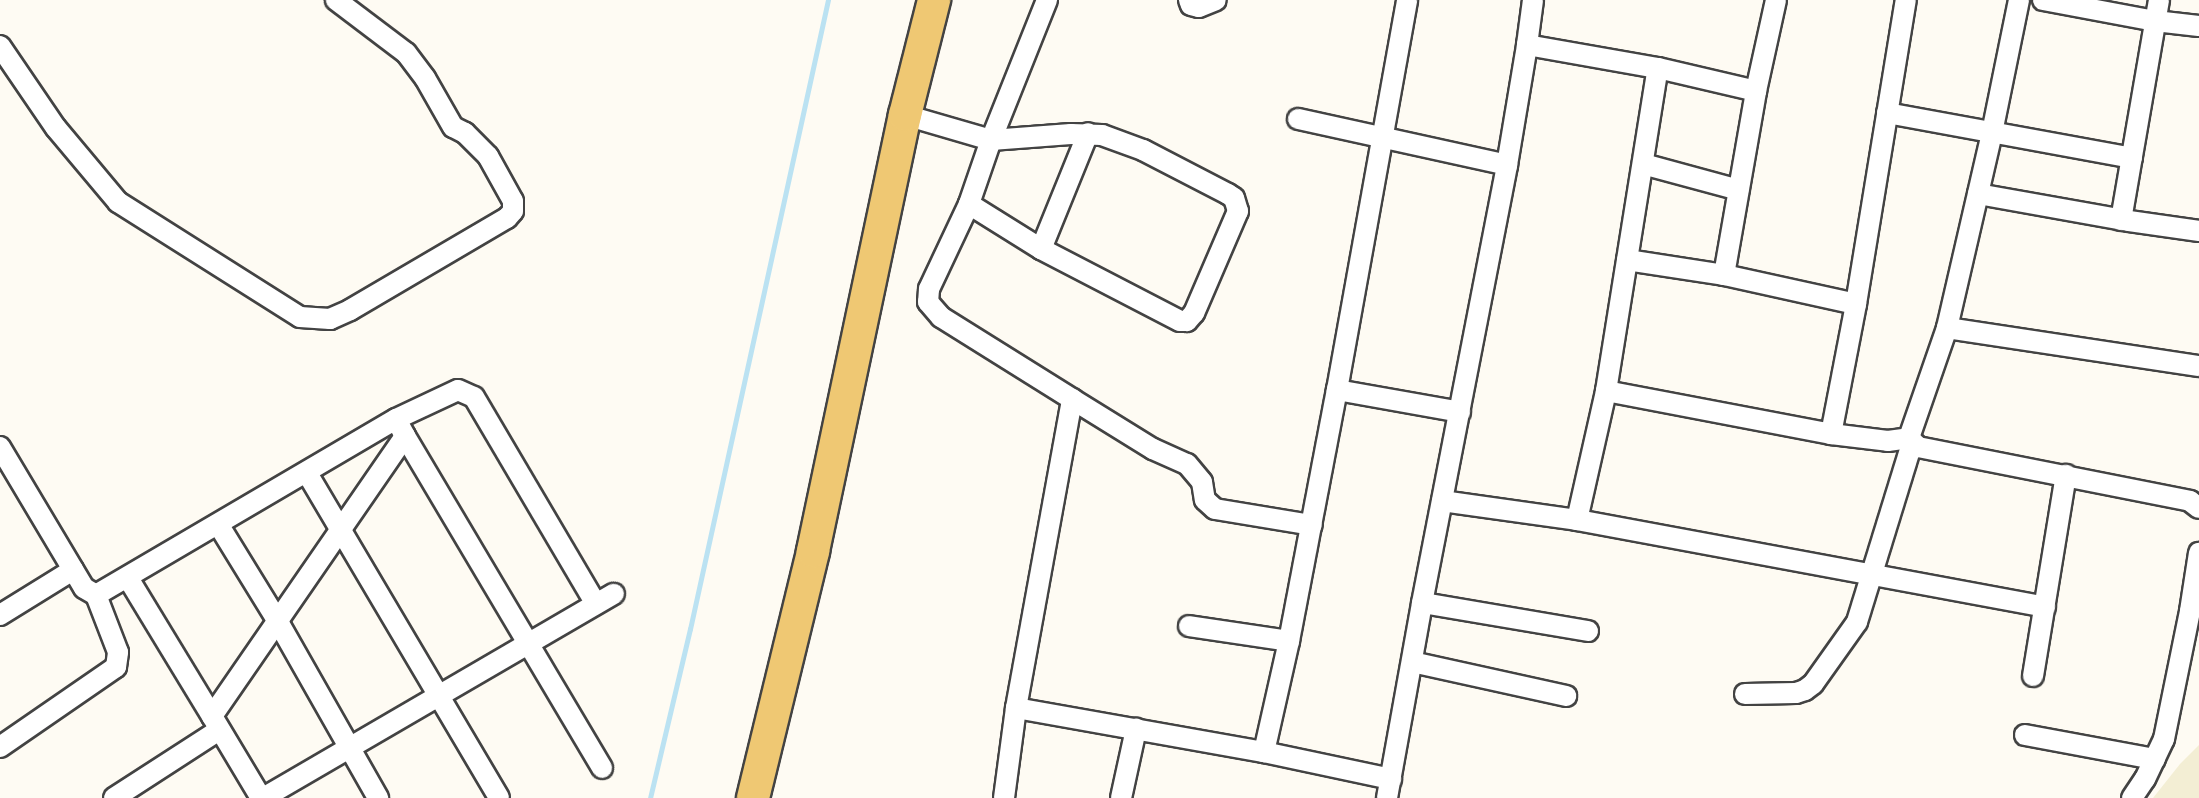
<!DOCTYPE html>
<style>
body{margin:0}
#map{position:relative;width:2199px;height:798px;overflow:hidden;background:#fefbf3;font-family:"Times New Roman",serif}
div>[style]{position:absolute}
.farmland>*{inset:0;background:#f3eed4}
.stream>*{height:5px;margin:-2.5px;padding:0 2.5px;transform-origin:2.5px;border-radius:2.5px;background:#bbe2f2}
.roads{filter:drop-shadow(2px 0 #434343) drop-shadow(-2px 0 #434343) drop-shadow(0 2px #434343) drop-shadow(0 -2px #434343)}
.street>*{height:20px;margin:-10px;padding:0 10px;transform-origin:10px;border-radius:10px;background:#fff}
.primary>*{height:32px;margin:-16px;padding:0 16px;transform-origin:16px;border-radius:16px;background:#efc873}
span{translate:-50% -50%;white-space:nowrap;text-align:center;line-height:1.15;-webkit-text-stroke:6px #fff;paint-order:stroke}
</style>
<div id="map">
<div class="farmland">
<i style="clip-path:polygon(2199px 745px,2199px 798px,2153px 798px,2180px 764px)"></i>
</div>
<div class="stream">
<i style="left:650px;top:798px;width:174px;rotate:-76.7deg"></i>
<i style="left:690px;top:629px;width:644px;rotate:-77.63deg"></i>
</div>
<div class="roads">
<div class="street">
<i style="left:1047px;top:0;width:151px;rotate:111.8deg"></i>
<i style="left:991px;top:140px;width:68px;rotate:109deg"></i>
<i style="left:969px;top:204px;width:94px;rotate:115.2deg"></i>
<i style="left:929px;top:289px;width:13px;rotate:94deg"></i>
<i style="left:928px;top:302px;width:20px;rotate:49deg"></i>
<i style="left:941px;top:317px;width:155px;rotate:32deg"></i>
<i style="left:1072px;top:399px;width:95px;rotate:31.7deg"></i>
<i style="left:1153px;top:449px;width:37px;rotate:24deg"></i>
<i style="left:1187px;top:464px;width:23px;rotate:50deg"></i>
<i style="left:1202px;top:482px;width:18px;rotate:81deg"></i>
<i style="left:1205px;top:500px;width:13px;rotate:42deg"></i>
<i style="left:1215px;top:509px;width:98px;rotate:9.4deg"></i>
<i style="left:1189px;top:0;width:5px;rotate:68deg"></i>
<i style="left:1191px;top:5px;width:8px;rotate:14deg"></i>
<i style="left:1199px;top:7px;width:18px;rotate:-22deg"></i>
<i style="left:2019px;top:0;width:136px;rotate:101.5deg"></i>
<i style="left:1992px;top:133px;width:200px;rotate:103deg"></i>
<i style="left:1947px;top:328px;width:116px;rotate:109.1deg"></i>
<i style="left:1909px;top:438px;width:13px;rotate:45deg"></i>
<i style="left:1918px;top:447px;width:277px;rotate:11.2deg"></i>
<i style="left:2190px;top:501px;width:11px;rotate:38deg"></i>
<i style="left:2043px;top:0;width:114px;rotate:10.6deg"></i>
<i style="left:2155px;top:21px;width:44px;rotate:6.5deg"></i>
<i style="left:1527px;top:45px;width:45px;rotate:-82.4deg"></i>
<i style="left:0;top:46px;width:99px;rotate:55.7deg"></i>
<i style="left:56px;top:128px;width:97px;rotate:50deg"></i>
<i style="left:118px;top:202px;width:215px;rotate:32.3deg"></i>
<i style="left:300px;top:317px;width:30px;rotate:4deg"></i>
<i style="left:330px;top:319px;width:22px;rotate:-24deg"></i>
<i style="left:350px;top:310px;width:182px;rotate:-30.4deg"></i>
<i style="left:507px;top:218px;width:9px;rotate:-49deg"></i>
<i style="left:513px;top:211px;width:10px;rotate:-90deg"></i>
<i style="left:513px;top:201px;width:51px;rotate:-119.1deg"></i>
<i style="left:488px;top:156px;width:33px;rotate:-135deg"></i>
<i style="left:465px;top:133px;width:13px;rotate:-153deg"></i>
<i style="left:453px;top:127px;width:56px;rotate:-119.7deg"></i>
<i style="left:425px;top:78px;width:31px;rotate:-127deg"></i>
<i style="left:406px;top:53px;width:88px;rotate:-142.9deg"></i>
<i style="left:1887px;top:113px;width:249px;rotate:10.4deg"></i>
<i style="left:905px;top:115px;width:90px;rotate:16.2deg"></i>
<i style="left:991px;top:140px;width:80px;rotate:-4.3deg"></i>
<i style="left:1071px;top:134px;width:31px;rotate:2deg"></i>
<i style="left:1102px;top:135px;width:44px;rotate:20.1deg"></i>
<i style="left:1143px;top:150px;width:96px;rotate:27.4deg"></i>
<i style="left:1228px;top:194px;width:7px;rotate:34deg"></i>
<i style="left:1234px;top:198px;width:14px;rotate:73deg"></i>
<i style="left:1238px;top:211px;width:111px;rotate:113.3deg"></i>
<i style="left:1194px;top:313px;width:11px;rotate:131deg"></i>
<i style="left:1187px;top:321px;width:7px;rotate:180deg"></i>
<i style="left:1180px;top:321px;width:157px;rotate:-152.6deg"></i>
<i style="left:1041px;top:249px;width:85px;rotate:-148deg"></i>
<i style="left:1298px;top:119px;width:214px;rotate:12.4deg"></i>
<i style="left:1643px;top:164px;width:99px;rotate:15.2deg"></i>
<i style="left:1978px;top:194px;width:153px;rotate:10.1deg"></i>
<i style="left:2129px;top:221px;width:71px;rotate:8.1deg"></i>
<i style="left:2121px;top:220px;width:223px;rotate:-80.2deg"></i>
<i style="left:1041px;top:249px;width:125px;rotate:-67.9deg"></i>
<i style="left:1627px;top:260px;width:98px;rotate:8.8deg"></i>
<i style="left:1724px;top:275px;width:135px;rotate:12.4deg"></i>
<i style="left:1724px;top:275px;width:187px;rotate:-80.1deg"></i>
<i style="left:1947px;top:328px;width:255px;rotate:8.6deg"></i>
<i style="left:1337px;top:390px;width:125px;rotate:10.1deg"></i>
<i style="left:1606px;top:391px;width:327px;rotate:-80.9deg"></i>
<i style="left:1831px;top:434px;width:132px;rotate:-79.1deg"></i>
<i style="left:1856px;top:304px;width:308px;rotate:-80.7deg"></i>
<i style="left:405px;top:436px;width:386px;rotate:59.3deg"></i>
<i style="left:0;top:447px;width:164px;rotate:59.2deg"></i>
<i style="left:84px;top:588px;width:14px;rotate:30deg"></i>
<i style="left:96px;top:595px;width:348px;rotate:-30.4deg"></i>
<i style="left:396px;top:419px;width:68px;rotate:-25.1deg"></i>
<i style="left:458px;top:390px;width:17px;rotate:24deg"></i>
<i style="left:474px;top:397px;width:240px;rotate:59.5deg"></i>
<i style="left:307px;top:473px;width:377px;rotate:59.4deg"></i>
<i style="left:1442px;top:501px;width:136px;rotate:8deg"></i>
<i style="left:1577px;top:520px;width:132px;rotate:-77.3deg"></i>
<i style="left:1606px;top:391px;width:229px;rotate:10.8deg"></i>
<i style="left:1831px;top:434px;width:57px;rotate:7deg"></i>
<i style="left:1888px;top:441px;width:21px;rotate:-8deg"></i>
<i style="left:1577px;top:520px;width:476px;rotate:10.5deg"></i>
<i style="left:218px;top:524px;width:113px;rotate:58.4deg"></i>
<i style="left:277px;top:620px;width:205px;rotate:60.4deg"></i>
<i style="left:128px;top:578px;width:162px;rotate:58.7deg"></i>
<i style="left:0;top:615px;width:86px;rotate:-31.7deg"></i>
<i style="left:1189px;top:626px;width:101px;rotate:8.5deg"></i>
<i style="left:1588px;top:631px;width:168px;rotate:-170.4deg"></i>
<i style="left:1422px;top:603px;width:446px;rotate:-79deg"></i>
<i style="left:1507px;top:165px;width:122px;rotate:-80.5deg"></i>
<i style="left:1527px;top:45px;width:133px;rotate:10deg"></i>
<i style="left:1658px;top:68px;width:101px;rotate:13.2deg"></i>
<i style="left:1756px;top:91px;width:93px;rotate:-77.6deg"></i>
<i style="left:1412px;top:662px;width:158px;rotate:12.4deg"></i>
<i style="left:2033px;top:676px;width:204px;rotate:-80.7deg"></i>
<i style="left:1745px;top:694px;width:51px;rotate:-1.1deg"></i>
<i style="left:1796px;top:693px;width:9px;rotate:-18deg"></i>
<i style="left:1805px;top:690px;width:10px;rotate:-37deg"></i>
<i style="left:1813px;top:684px;width:76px;rotate:-54.6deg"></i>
<i style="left:1857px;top:622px;width:187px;rotate:-72.9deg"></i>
<i style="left:1016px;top:708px;width:252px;rotate:10.1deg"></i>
<i style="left:1264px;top:752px;width:130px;rotate:12deg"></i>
<i style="left:2025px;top:735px;width:132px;rotate:10.5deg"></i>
<i style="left:0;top:747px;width:141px;rotate:-34.6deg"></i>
<i style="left:116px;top:667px;width:15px;rotate:-82deg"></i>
<i style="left:118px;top:652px;width:61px;rotate:-111.1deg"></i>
<i style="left:1264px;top:752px;width:114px;rotate:-77.3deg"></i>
<i style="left:1289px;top:641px;width:256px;rotate:-79.2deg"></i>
<i style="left:1337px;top:390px;width:396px;rotate:-79.8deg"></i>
<i style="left:114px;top:798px;width:125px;rotate:-32.9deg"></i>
<i style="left:261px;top:798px;width:96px;rotate:-120.9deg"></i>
<i style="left:212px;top:716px;width:340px;rotate:-55.4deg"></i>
<i style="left:405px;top:436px;width:19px;rotate:-118deg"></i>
<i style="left:263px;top:798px;width:406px;rotate:-30.2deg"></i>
<i style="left:1004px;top:798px;width:91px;rotate:-82.4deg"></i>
<i style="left:1016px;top:708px;width:314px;rotate:-79.7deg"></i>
<i style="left:1121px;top:798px;width:71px;rotate:-77.7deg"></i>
<i style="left:1387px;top:798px;width:198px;rotate:-79.8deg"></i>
<i style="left:2132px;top:798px;width:23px;rotate:-56deg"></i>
<i style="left:2145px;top:779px;width:44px;rotate:-64.6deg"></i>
<i style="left:2164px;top:739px;width:131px;rotate:-78.5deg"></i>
<i style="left:2190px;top:611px;width:59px;rotate:-81.2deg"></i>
</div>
<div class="primary">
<i style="left:753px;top:798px;width:254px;rotate:-76.3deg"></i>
<i style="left:813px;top:551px;width:446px;rotate:-78.1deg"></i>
<i style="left:905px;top:115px;width:119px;rotate:-75.8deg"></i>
</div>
</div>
</div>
